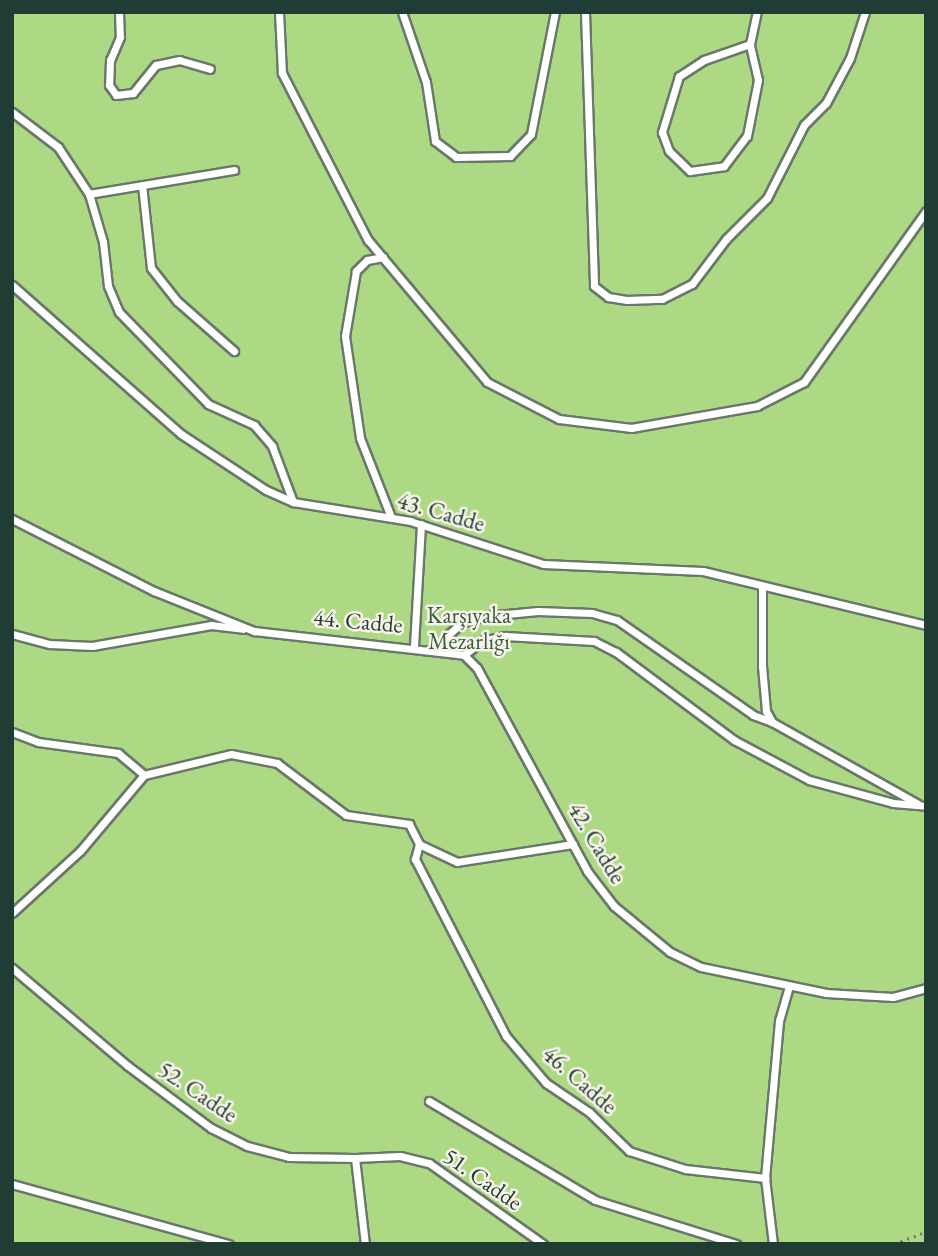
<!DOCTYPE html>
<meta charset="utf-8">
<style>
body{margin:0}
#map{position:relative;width:938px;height:1256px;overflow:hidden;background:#f2e7cf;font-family:"EB Garamond",serif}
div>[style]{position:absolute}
.green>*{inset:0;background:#add985;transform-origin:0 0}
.path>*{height:2.5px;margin-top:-1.25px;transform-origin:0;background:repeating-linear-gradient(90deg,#69786a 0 2px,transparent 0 7px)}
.roads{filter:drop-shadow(2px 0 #69786a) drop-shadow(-2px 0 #69786a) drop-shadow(0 2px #69786a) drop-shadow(0 -2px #69786a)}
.lane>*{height:7px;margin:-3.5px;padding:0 3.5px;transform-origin:3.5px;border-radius:3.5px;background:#fff}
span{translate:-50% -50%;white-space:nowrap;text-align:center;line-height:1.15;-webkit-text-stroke:5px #f7f3e8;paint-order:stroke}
.street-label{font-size:23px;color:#1f3d34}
.park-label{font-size:23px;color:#3b5c44}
.frame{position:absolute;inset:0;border:14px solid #1f3d34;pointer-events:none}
</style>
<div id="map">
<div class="green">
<i style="left:12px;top:12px;width:914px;height:1232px"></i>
</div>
<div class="path">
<i style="left:894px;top:1244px;width:34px;rotate:-21deg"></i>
</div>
<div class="roads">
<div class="lane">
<i style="left:119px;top:12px;width:25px;rotate:88deg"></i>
<i style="left:120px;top:37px;width:25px;rotate:113deg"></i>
<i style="left:110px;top:60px;width:25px;rotate:92deg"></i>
<i style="left:109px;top:85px;width:12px;rotate:55deg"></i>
<i style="left:116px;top:95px;width:17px;rotate:-7deg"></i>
<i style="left:133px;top:93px;width:36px;rotate:-51deg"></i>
<i style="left:156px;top:65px;width:24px;rotate:-12deg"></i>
<i style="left:179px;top:60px;width:32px;rotate:16deg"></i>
<i style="left:279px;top:12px;width:61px;rotate:87.2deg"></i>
<i style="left:282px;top:73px;width:188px;rotate:62.8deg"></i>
<i style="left:368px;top:240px;width:185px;rotate:50deg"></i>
<i style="left:487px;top:382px;width:81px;rotate:27.2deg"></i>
<i style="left:559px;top:419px;width:73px;rotate:7.1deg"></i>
<i style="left:631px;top:428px;width:128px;rotate:-9.9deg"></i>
<i style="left:757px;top:406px;width:53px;rotate:-27.1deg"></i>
<i style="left:804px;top:382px;width:210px;rotate:-54.5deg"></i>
<i style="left:402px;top:12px;width:74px;rotate:71.1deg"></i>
<i style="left:426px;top:82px;width:60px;rotate:81.3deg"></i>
<i style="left:435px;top:141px;width:26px;rotate:37deg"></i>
<i style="left:456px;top:157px;width:54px;rotate:-1.1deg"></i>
<i style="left:510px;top:156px;width:30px;rotate:-46deg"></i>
<i style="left:531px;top:134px;width:124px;rotate:-78.9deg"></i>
<i style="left:585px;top:12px;width:274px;rotate:88.1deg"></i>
<i style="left:594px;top:286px;width:18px;rotate:38deg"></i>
<i style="left:608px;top:297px;width:19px;rotate:9deg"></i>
<i style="left:627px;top:300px;width:35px;rotate:-2deg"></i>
<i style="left:662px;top:299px;width:34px;rotate:-27deg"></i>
<i style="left:692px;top:284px;width:56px;rotate:-52.9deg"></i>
<i style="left:726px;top:239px;width:58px;rotate:-45deg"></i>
<i style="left:767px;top:198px;width:82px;rotate:-63.1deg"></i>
<i style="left:804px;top:125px;width:31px;rotate:-45deg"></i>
<i style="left:826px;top:103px;width:51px;rotate:-61.9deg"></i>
<i style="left:850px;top:58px;width:48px;rotate:-71.9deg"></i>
<i style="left:750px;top:44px;width:49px;rotate:160.8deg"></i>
<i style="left:704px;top:60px;width:30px;rotate:147deg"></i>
<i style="left:679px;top:76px;width:59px;rotate:106.9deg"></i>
<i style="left:662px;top:132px;width:20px;rotate:70deg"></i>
<i style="left:669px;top:151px;width:29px;rotate:44deg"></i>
<i style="left:690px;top:171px;width:34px;rotate:-8deg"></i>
<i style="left:724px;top:166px;width:38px;rotate:-53deg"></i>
<i style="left:747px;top:136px;width:57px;rotate:-78.9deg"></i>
<i style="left:758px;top:80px;width:37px;rotate:-103deg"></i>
<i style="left:750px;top:44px;width:33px;rotate:-78deg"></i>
<i style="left:12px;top:112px;width:58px;rotate:37.3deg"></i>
<i style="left:58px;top:147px;width:56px;rotate:56.6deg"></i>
<i style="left:89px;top:194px;width:50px;rotate:73.7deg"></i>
<i style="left:103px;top:242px;width:44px;rotate:83.5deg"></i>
<i style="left:108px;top:286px;width:28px;rotate:67deg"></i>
<i style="left:119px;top:312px;width:128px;rotate:45.9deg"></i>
<i style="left:208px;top:404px;width:51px;rotate:24.5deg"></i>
<i style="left:254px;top:425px;width:28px;rotate:49deg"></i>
<i style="left:272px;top:446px;width:60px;rotate:69.4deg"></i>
<i style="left:142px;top:185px;width:83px;rotate:83.8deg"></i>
<i style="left:151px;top:268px;width:42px;rotate:51.8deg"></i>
<i style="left:177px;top:301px;width:76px;rotate:41.3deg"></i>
<i style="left:89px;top:194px;width:147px;rotate:-9.4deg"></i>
<i style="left:383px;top:257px;width:16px;rotate:169deg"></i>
<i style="left:367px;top:260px;width:16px;rotate:135deg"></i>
<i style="left:356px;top:271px;width:66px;rotate:99.6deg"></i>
<i style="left:345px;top:336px;width:103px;rotate:81.6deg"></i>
<i style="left:360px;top:438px;width:85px;rotate:68.6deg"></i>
<i style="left:12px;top:285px;width:225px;rotate:41.4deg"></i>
<i style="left:181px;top:434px;width:102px;rotate:33.4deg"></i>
<i style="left:266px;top:490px;width:30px;rotate:24deg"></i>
<i style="left:293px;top:502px;width:119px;rotate:9.2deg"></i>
<i style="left:410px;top:521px;width:140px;rotate:17.9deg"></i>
<i style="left:543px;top:564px;width:160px;rotate:2.5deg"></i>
<i style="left:703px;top:571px;width:229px;rotate:13.6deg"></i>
<i style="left:12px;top:519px;width:159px;rotate:26.9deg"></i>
<i style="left:154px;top:591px;width:108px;rotate:21.8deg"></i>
<i style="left:254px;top:631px;width:211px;rotate:6.5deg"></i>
<i style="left:762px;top:586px;width:80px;rotate:90deg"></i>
<i style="left:762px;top:666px;width:45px;rotate:84.9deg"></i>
<i style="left:766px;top:711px;width:13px;rotate:61deg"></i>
<i style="left:772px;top:722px;width:167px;rotate:29.3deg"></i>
<i style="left:12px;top:634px;width:39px;rotate:15deg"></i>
<i style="left:50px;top:644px;width:42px;rotate:2.7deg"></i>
<i style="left:92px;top:646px;width:121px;rotate:-10deg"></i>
<i style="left:211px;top:625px;width:32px;rotate:7deg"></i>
<i style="left:414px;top:646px;width:122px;rotate:-86.7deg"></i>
<i style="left:444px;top:650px;width:17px;rotate:-73deg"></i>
<i style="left:449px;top:634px;width:18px;rotate:-41deg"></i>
<i style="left:463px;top:622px;width:24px;rotate:-15deg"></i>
<i style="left:486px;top:616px;width:52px;rotate:-5.5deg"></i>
<i style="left:538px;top:611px;width:54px;rotate:2.1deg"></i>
<i style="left:592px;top:613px;width:26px;rotate:16deg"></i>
<i style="left:617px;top:620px;width:166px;rotate:34.9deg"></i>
<i style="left:753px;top:715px;width:20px;rotate:20deg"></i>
<i style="left:464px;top:655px;width:18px;rotate:45deg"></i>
<i style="left:477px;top:668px;width:231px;rotate:61.5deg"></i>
<i style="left:587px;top:871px;width:44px;rotate:52.4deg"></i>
<i style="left:614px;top:906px;width:72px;rotate:39.4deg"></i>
<i style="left:670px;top:952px;width:34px;rotate:26deg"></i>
<i style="left:701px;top:967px;width:128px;rotate:11.7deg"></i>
<i style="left:826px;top:993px;width:67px;rotate:3.4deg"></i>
<i style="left:893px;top:997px;width:34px;rotate:-15deg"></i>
<i style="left:464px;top:655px;width:22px;rotate:-39deg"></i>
<i style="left:481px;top:641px;width:25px;rotate:-12deg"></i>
<i style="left:505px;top:636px;width:89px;rotate:3.2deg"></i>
<i style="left:594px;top:641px;width:25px;rotate:27deg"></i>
<i style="left:616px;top:652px;width:147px;rotate:36.7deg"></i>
<i style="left:734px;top:740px;width:85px;rotate:28.1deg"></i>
<i style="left:809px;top:780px;width:87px;rotate:15.3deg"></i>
<i style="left:893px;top:803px;width:33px;rotate:5deg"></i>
<i style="left:12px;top:732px;width:28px;rotate:21deg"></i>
<i style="left:38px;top:742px;width:81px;rotate:7.8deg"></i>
<i style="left:118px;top:753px;width:34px;rotate:40deg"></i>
<i style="left:144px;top:775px;width:89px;rotate:-13.6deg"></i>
<i style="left:231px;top:754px;width:47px;rotate:11.1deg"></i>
<i style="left:277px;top:763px;width:86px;rotate:37deg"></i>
<i style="left:346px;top:815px;width:64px;rotate:8.1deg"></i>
<i style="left:409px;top:824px;width:22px;rotate:63deg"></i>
<i style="left:573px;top:844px;width:117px;rotate:171.2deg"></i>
<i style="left:457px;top:862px;width:42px;rotate:-154.7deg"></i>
<i style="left:419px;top:844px;width:16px;rotate:105deg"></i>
<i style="left:415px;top:859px;width:199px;rotate:62.8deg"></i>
<i style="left:506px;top:1036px;width:62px;rotate:49.6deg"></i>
<i style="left:546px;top:1083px;width:52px;rotate:34deg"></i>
<i style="left:589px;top:1112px;width:56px;rotate:44.3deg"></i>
<i style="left:629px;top:1151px;width:59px;rotate:17.8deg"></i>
<i style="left:685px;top:1169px;width:81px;rotate:6.4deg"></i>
<i style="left:765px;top:1178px;width:158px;rotate:-84.9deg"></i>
<i style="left:779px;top:1021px;width:36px;rotate:-74deg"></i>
<i style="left:12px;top:913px;width:92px;rotate:-42.4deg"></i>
<i style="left:80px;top:851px;width:99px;rotate:-49.9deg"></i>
<i style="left:12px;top:968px;width:152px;rotate:40.2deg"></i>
<i style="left:128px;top:1066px;width:104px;rotate:36.8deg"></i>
<i style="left:211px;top:1128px;width:40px;rotate:26.6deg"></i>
<i style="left:247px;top:1146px;width:43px;rotate:14.7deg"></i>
<i style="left:289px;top:1157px;width:66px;rotate:0.9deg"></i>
<i style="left:355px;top:1158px;width:87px;rotate:83.4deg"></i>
<i style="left:429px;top:1101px;width:193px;rotate:30.8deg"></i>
<i style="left:595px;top:1200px;width:148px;rotate:17.3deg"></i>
<i style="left:355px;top:1158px;width:45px;rotate:-2.5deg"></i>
<i style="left:400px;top:1156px;width:30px;rotate:14deg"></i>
<i style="left:429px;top:1163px;width:140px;rotate:35.4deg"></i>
<i style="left:765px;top:1178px;width:66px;rotate:83.1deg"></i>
<i style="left:12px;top:1184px;width:225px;rotate:15.5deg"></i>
</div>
</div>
<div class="street-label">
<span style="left:441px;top:512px;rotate:16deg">43. Cadde</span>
<span style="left:358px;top:621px;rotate:5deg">44. Cadde</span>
<span style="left:597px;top:843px;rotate:59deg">42. Cadde</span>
<span style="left:580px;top:1080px;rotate:41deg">46. Cadde</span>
<span style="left:198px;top:1092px;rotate:34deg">52. Cadde</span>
<span style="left:483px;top:1179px;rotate:35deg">51. Cadde</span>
</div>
<div class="park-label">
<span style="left:469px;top:628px">Karşıyaka<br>Mezarlığı</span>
</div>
<div class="frame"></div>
</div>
